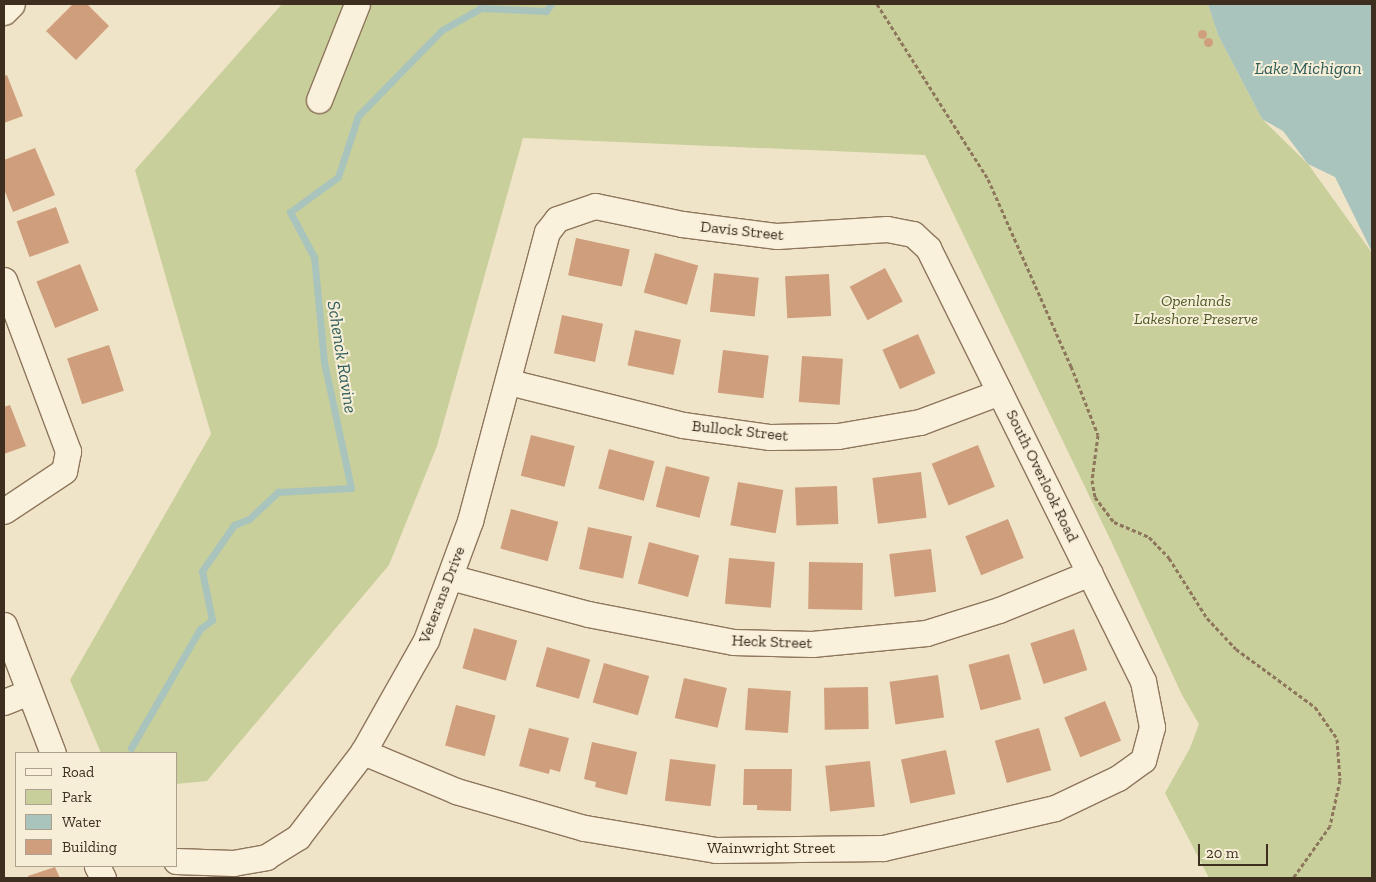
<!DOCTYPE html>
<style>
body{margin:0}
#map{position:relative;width:1376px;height:882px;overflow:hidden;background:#f0e4c8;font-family:"Zilla Slab",serif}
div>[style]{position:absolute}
.green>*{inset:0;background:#c9cf9b}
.water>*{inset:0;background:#a9c4bc}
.stream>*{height:7px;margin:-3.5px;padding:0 3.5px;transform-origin:3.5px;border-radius:3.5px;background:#a9c4bc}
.building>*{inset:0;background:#cf9f7d;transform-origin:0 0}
.round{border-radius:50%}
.path>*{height:3px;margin-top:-1.5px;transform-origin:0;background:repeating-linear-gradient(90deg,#8d765c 0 4px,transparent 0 6.5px)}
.roads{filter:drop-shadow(1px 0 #8d765c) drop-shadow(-1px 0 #8d765c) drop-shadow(0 1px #8d765c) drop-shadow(0 -1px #8d765c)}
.minor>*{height:25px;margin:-12.5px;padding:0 12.5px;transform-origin:12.5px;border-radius:12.5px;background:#faf1dc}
span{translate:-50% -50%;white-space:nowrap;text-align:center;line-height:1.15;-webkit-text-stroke:4px #f7eed8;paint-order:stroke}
.street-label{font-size:16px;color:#3d2e20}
.park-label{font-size:16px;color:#4d5a26;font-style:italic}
.water-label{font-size:18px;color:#2f5d5a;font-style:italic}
.frame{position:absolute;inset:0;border:5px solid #3d2e20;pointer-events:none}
.legend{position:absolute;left:15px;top:752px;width:162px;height:115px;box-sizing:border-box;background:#f7eed8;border:1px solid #ada18e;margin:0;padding:6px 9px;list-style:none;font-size:15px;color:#3d2e20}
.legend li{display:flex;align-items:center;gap:10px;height:25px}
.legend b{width:25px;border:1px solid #ada18e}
.scale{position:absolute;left:1198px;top:844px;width:70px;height:22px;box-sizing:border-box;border:2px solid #3d2e20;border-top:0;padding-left:6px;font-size:15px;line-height:18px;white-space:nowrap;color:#3d2e20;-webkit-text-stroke:4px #f7eed8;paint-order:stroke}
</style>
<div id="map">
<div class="green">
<i style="clip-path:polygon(282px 4px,1208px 4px,1218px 35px,1262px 119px,1308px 164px,1372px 253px,1372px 878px,1209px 878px,1165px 793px,1190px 748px,1199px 724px,1182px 695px,1111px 541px,925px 155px,523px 138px,437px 446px,389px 565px,207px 781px,176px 784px,176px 753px,101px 753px,70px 680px,211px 434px,135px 170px)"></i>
</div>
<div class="water">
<i style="clip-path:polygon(1208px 4px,1372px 4px,1372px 252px,1335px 177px,1308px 164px,1283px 131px,1262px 119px,1218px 35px)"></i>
</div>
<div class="stream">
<i style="left:131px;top:748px;width:138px;rotate:-59.9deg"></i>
<i style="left:200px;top:629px;width:15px;rotate:-37deg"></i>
<i style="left:212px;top:620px;width:50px;rotate:-101.5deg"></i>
<i style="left:202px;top:571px;width:56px;rotate:-55.2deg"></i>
<i style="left:234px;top:525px;width:16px;rotate:-22deg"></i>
<i style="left:249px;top:519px;width:40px;rotate:-43deg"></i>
<i style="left:278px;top:492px;width:73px;rotate:-3.1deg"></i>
<i style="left:351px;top:488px;width:129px;rotate:-102.1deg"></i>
<i style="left:324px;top:362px;width:105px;rotate:-95.4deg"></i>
<i style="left:314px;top:257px;width:51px;rotate:-118.1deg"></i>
<i style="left:290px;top:212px;width:59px;rotate:-36.1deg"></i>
<i style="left:338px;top:177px;width:64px;rotate:-71.8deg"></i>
<i style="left:358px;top:116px;width:120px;rotate:-45.7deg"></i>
<i style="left:442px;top:30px;width:45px;rotate:-29.4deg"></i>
<i style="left:481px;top:8px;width:65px;rotate:2.6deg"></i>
<i style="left:546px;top:11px;width:9px;rotate:-54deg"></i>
</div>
<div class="building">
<i style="clip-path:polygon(73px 4px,87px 4px,109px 26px,76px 60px,46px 31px)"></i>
<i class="round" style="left:1197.5px;top:29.5px;width:9px;height:9px"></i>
<i class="round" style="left:1203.5px;top:37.5px;width:9px;height:9px"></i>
<i style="clip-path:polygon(7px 75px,23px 116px,4px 123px,4px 76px)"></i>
<i style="clip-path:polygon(35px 148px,55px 195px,13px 212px,4px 189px,4px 160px)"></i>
<i style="left:56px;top:207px;width:38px;height:42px;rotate:70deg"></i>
<i style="left:576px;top:238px;width:55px;height:38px;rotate:12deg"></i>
<i style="left:655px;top:253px;width:45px;height:41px;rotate:16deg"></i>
<i style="left:80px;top:264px;width:50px;height:47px;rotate:68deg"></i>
<i style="left:885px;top:268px;width:38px;height:40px;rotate:62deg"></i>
<i style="left:714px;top:273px;width:45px;height:39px;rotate:6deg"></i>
<i style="left:829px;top:274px;width:42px;height:44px;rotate:87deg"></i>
<i style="left:562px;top:315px;width:42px;height:39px;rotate:12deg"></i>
<i style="left:635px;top:330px;width:47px;height:36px;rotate:12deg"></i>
<i style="left:918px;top:334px;width:43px;height:39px;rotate:66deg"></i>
<i style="left:109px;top:345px;width:48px;height:44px;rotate:72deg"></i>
<i style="left:723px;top:350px;width:46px;height:43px;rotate:7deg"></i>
<i style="left:802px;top:356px;width:41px;height:46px;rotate:4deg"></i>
<i style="clip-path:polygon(10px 405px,26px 446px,4px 454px,4px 407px)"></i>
<i style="left:531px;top:435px;width:45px;height:42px;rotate:14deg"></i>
<i style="left:978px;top:445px;width:45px;height:50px;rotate:68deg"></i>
<i style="left:609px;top:449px;width:47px;height:41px;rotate:15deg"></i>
<i style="left:666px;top:466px;width:45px;height:42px;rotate:14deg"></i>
<i style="left:921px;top:472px;width:46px;height:49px;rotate:83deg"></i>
<i style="left:738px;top:482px;width:46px;height:44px;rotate:10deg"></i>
<i style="left:837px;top:486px;width:38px;height:42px;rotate:88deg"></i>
<i style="left:511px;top:509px;width:49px;height:41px;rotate:15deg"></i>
<i style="left:1008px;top:519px;width:42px;height:46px;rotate:68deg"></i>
<i style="left:588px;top:527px;width:45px;height:43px;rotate:12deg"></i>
<i style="left:649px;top:542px;width:52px;height:43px;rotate:15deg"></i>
<i style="left:931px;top:549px;width:43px;height:42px;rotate:83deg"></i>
<i style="left:729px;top:558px;width:46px;height:46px;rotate:5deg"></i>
<i style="left:809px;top:562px;width:54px;height:47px;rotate:1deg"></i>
<i style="left:474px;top:628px;width:45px;height:42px;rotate:16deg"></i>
<i style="left:1074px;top:629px;width:43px;height:46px;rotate:72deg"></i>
<i style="left:547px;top:647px;width:45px;height:41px;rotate:16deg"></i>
<i style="left:1009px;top:654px;width:47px;height:42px;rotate:75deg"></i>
<i style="left:604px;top:663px;width:47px;height:41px;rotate:16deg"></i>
<i style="left:938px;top:675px;width:43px;height:49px;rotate:82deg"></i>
<i style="left:684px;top:678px;width:44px;height:41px;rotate:13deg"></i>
<i style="left:868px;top:687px;width:42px;height:44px;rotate:89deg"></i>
<i style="left:748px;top:688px;width:43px;height:42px;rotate:4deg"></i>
<i style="left:1105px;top:701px;width:43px;height:44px;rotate:68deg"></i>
<i style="left:456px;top:705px;width:41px;height:42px;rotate:15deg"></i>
<i style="clip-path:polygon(529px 728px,569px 738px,560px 772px,550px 769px,549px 774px,519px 766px)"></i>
<i style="left:1039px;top:728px;width:44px;height:46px;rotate:74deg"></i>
<i style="clip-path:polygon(592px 742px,637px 752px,627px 795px,595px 787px,596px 782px,584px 779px)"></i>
<i style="left:946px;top:750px;width:45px;height:46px;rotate:78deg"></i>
<i style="left:670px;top:759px;width:46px;height:42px;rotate:7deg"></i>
<i style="left:870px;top:761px;width:46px;height:45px;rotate:84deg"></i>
<i style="clip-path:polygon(744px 769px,792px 769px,791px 811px,757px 810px,757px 805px,743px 805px)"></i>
<i style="clip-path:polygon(55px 867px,60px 878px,28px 878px,28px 876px)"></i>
</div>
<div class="path">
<i style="left:877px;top:4px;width:207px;rotate:57.6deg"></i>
<i style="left:988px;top:179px;width:205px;rotate:66.1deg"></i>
<i style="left:1071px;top:366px;width:74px;rotate:68.6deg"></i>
<i style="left:1098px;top:435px;width:45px;rotate:97.6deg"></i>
<i style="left:1092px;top:480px;width:17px;rotate:80deg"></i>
<i style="left:1095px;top:497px;width:31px;rotate:53deg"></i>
<i style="left:1114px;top:522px;width:38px;rotate:23deg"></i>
<i style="left:1149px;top:537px;width:29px;rotate:46deg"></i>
<i style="left:1169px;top:558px;width:71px;rotate:57.7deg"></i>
<i style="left:1207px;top:618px;width:42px;rotate:46.9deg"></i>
<i style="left:1236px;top:649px;width:98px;rotate:36.3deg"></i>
<i style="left:1315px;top:707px;width:39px;rotate:55deg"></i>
<i style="left:1337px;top:739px;width:41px;rotate:85.8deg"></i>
<i style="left:1340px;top:780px;width:47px;rotate:102.3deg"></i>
<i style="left:1330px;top:826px;width:64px;rotate:125.4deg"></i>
</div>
<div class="roads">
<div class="minor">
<i style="left:4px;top:12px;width:11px;rotate:-45deg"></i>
<i style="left:319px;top:100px;width:103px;rotate:-68.4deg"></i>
<i style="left:4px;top:280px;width:183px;rotate:69.5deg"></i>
<i style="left:68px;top:451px;width:20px;rotate:101deg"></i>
<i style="left:64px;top:471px;width:72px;rotate:146.3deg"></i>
<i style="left:509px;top:382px;width:179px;rotate:13.9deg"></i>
<i style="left:683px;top:425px;width:88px;rotate:7.9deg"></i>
<i style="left:770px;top:437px;width:68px;rotate:-0.8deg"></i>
<i style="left:838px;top:436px;width:83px;rotate:-9.7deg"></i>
<i style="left:920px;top:422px;width:85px;rotate:-20.6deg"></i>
<i style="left:450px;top:577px;width:143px;rotate:15deg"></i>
<i style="left:588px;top:614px;width:148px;rotate:10.9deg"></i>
<i style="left:733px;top:642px;width:79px;rotate:1.5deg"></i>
<i style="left:812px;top:644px;width:115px;rotate:-5.5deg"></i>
<i style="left:926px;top:633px;width:77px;rotate:-17.5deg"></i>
<i style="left:999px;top:610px;width:98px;rotate:-22.1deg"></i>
<i style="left:4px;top:625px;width:137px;rotate:69.1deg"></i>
<i style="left:4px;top:702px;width:27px;rotate:-22deg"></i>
<i style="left:176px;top:861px;width:57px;rotate:2deg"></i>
<i style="left:233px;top:863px;width:34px;rotate:-10deg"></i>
<i style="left:266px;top:857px;width:38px;rotate:-32deg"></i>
<i style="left:298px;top:837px;width:107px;rotate:-52.6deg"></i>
<i style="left:363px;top:752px;width:129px;rotate:-60.6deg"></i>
<i style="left:426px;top:640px;width:127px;rotate:-69.7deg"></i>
<i style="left:470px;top:521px;width:299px;rotate:-75.1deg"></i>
<i style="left:547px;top:232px;width:16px;rotate:-52deg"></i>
<i style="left:557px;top:219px;width:40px;rotate:-18.9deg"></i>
<i style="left:595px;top:206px;width:89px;rotate:11.7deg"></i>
<i style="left:682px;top:224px;width:96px;rotate:7.2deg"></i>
<i style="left:777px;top:236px;width:110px;rotate:-3.6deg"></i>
<i style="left:887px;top:229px;width:26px;rotate:11deg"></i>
<i style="left:913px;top:234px;width:21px;rotate:43deg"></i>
<i style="left:928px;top:248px;width:483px;rotate:63.6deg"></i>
<i style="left:1143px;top:681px;width:47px;rotate:78.9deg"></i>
<i style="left:1152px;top:727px;width:34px;rotate:105deg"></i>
<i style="left:1143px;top:760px;width:31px;rotate:144deg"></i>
<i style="left:1118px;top:778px;width:70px;rotate:154.5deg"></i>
<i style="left:1055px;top:808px;width:177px;rotate:166.9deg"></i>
<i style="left:883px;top:848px;width:167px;rotate:179.3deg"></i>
<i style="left:716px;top:850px;width:134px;rotate:-170.5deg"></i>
<i style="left:584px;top:828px;width:133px;rotate:-163.9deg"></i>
<i style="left:456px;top:791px;width:101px;rotate:-157.2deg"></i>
<i style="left:97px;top:866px;width:13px;rotate:63deg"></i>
</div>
</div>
<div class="street-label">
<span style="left:742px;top:231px;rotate:6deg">Davis Street</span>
<span style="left:740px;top:431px;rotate:6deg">Bullock Street</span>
<span style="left:1042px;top:476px;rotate:64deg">South Overlook Road</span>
<span style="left:442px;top:595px;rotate:-69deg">Veterans Drive</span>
<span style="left:772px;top:642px;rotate:2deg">Heck Street</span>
<span style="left:771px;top:848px">Wainwright Street</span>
</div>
<div class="park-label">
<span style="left:1196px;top:310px">Openlands<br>Lakeshore Preserve</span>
</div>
<div class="water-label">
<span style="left:1308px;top:68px">Lake Michigan</span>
<span style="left:342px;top:357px;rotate:81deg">Schenck Ravine</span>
</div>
<div class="frame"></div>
<ul class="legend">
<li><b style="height:6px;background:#faf1dc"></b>Road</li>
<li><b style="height:14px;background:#c9cf9b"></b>Park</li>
<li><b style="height:14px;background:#a9c4bc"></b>Water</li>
<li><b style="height:14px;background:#cf9f7d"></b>Building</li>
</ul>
<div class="scale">20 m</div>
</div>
